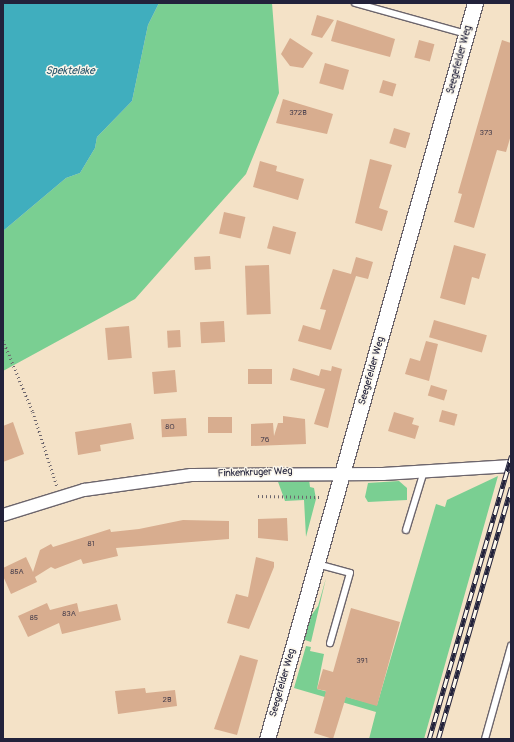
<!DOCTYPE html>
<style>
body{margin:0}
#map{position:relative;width:514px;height:742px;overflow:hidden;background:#f4e2c7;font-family:Pangolin,sans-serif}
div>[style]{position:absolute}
.green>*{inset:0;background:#7acf92}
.water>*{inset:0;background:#40aebe}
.building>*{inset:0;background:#d8ad8f;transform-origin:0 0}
.path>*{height:2.5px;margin-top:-1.25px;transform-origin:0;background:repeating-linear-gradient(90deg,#6c656c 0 1px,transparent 0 4px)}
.roads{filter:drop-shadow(1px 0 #6c656c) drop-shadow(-1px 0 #6c656c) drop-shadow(0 1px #6c656c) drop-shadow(0 -1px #6c656c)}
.service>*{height:6px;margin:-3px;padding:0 3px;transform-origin:3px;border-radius:3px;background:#fff}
.minor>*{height:12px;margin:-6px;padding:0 6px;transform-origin:6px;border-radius:6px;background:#fff}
.tertiary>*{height:15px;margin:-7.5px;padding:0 7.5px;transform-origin:7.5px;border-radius:7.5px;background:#fff}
.rail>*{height:4.5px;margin-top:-2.25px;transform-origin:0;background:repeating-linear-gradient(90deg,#fbf7ec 0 9px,#22223b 0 18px);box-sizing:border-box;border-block:1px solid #22223b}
span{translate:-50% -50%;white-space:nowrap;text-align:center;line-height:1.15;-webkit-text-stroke:3px #fbf7ec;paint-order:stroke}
.number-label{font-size:8px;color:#504550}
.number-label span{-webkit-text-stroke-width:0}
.street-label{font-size:10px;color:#22223b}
.water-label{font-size:11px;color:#2e5a6f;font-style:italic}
.frame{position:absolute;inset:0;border:4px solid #22223b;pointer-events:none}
</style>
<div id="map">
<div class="green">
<i style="clip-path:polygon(159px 3px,272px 3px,279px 93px,246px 174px,135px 299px,3px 371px,3px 231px,66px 178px,80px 173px,95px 148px,97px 137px,132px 101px,148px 25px)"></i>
<i style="clip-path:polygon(498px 476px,424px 739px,369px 739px,376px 712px,294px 688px,306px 646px,311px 647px,310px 651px,324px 654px,317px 689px,377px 705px,436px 504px,445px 507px,447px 500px)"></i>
<i style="clip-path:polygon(277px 479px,309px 479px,310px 487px,314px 488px,316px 499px,306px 537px,304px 500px,285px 501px)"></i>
<i style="clip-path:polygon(399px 481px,407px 488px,407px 500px,368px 502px,365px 497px,368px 483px)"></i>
<i style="clip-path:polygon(326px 578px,311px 642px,302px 639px,308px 620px,318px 606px)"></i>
</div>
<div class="water">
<i style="clip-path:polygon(3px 3px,159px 3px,148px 25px,132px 101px,97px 137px,95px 148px,80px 173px,66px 178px,3px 231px)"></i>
</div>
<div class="building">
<i style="clip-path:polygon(317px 15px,334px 20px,322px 38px,311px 35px)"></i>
<i style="clip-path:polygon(337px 20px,395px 39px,390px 57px,331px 41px)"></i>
<i style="clip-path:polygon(290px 38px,313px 53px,303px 68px,290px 66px,281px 54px)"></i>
<i style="left:419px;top:40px;width:16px;height:18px;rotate:15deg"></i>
<i style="clip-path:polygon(502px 40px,511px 43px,511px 135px,506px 152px,497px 150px,474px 228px,454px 222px,462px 194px,458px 193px)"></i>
<i style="left:325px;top:63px;width:25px;height:21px;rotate:16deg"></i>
<i style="left:383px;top:80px;width:14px;height:13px;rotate:17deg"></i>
<i style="clip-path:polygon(283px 99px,333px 114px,327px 134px,276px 123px)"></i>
<i style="left:394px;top:128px;width:17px;height:16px;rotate:17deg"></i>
<i style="clip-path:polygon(370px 159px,392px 165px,379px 208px,388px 211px,382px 231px,355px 223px)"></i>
<i style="clip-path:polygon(260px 161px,277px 166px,276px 171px,304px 179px,298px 200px,253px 187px)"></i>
<i style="left:224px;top:212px;width:22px;height:22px;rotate:13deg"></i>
<i style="left:273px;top:226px;width:24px;height:23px;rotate:15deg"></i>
<i style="clip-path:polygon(454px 245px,486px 254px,479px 279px,472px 277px,465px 305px,440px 298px)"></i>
<i style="left:210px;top:256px;width:13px;height:16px;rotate:86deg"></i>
<i style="clip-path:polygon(356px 257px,373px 262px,368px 279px,356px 276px,331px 350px,298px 341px,303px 325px,320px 330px,326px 310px,320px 309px,333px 269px,351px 274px)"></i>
<i style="left:269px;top:265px;width:49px;height:24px;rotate:88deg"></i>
<i style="left:434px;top:320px;width:55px;height:18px;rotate:16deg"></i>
<i style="left:224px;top:321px;width:21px;height:24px;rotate:87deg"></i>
<i style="left:129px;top:326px;width:32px;height:24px;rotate:85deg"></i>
<i style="left:180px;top:330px;width:17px;height:13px;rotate:87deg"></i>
<i style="clip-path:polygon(426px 341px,438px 344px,429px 381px,405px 374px,410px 358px,420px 361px)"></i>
<i style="clip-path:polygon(332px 366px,342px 369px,328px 428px,314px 424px,325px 389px,290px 380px,293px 368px,319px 376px,321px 369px,331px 371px)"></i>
<i style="left:272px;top:369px;width:15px;height:24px;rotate:90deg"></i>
<i style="left:175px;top:370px;width:22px;height:23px;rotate:85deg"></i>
<i style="left:431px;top:385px;width:17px;height:11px;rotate:17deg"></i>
<i style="left:442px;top:410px;width:16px;height:12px;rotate:15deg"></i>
<i style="clip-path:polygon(394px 412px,414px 418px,412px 424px,419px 426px,415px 439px,388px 431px)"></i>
<i style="clip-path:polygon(283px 416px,305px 419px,306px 444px,251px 446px,251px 424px,273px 423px,274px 436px,278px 423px,283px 423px)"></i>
<i style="left:208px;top:417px;width:24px;height:16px"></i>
<i style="left:186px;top:418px;width:18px;height:25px;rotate:87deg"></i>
<i style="clip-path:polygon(13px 422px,24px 454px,3px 462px,3px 426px)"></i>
<i style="clip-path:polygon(131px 423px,134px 439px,100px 445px,101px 451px,78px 455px,75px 432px)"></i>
<i style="clip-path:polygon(287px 518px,288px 541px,258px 538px,258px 519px)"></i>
<i style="clip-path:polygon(183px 520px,229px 521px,229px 539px,116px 548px,118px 556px,83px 564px,81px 559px,55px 569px,51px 567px,35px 577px,37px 582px,11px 594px,3px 576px,3px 568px,26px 557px,33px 572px,40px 550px,51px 544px,53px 547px,110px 529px,111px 532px,139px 529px)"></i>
<i style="clip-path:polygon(256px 557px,274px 562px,274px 567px,249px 629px,227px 623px,236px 594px,248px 597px)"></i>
<i style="clip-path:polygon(47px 603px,50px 610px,77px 603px,79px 612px,117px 604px,121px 620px,62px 634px,59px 623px,28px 637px,18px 616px)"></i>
<i style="clip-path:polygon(351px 608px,400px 622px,377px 706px,346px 697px,333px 739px,314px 733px,326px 691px,317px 689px,323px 669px,333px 672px)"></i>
<i style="clip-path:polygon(240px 655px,258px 660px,237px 735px,214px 729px)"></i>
<i style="clip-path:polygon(145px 688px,146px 693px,175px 690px,177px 706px,118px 714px,115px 691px)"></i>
</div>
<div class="path">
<i style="left:3px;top:340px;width:78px;rotate:67.4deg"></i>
<i style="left:33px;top:412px;width:78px;rotate:72deg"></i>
<i style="left:258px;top:496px;width:61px;rotate:0.9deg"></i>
</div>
<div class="roads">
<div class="service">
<i style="left:355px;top:3px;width:115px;rotate:15.6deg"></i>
<i style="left:406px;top:530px;width:62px;rotate:-73deg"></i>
<i style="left:317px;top:564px;width:34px;rotate:15deg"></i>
<i style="left:350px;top:573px;width:73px;rotate:105.9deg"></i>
<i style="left:485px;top:739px;width:97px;rotate:-74.4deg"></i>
</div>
<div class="minor">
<i style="left:3px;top:515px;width:85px;rotate:-17.2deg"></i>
<i style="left:84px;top:490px;width:108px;rotate:-8deg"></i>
<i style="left:191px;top:475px;width:192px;rotate:-0.3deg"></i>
<i style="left:383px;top:474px;width:128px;rotate:-3.6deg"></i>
</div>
<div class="tertiary">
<i style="left:267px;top:739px;width:765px;rotate:-74.22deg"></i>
</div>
</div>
<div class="rail">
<i style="left:429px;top:739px;width:295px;rotate:-73.8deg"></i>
<i style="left:438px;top:739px;width:262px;rotate:-73.8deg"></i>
</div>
<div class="number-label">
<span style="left:298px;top:113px">372B</span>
<span style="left:486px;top:133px">373</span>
<span style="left:170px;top:427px">80</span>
<span style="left:265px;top:440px">76</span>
<span style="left:91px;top:544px">81</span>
<span style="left:17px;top:572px">85A</span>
<span style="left:69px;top:614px">83A</span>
<span style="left:34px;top:618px">85</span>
<span style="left:362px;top:661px">391</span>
<span style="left:167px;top:700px">2B</span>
</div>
<div class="street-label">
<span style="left:460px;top:60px;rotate:-75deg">Seegefelder Weg</span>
<span style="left:372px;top:371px;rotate:-74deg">Seegefelder Weg</span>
<span style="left:255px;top:473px;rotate:-2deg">Finkenkruger Weg</span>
<span style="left:283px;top:683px;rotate:-74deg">Seegefelder Weg</span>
</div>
<div class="water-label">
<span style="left:70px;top:71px">Spektelake</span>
</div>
<div class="frame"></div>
</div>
